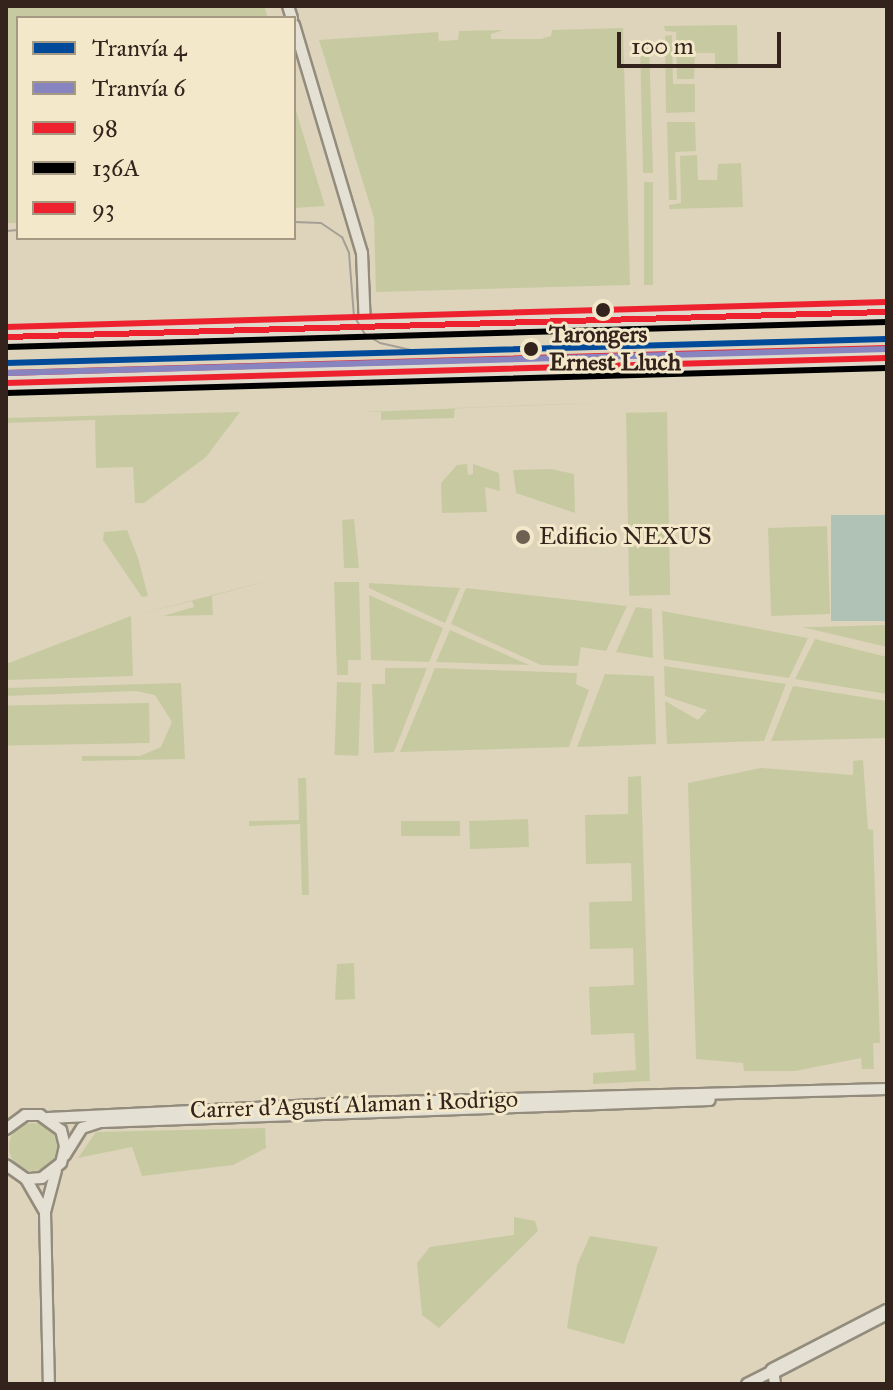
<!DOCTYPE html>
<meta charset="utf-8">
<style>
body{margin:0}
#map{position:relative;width:893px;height:1390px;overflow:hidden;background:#ddd4bb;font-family:"IM FELL Great Primer",serif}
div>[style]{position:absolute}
.green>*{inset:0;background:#c7caa1;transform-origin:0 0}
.round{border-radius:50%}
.water>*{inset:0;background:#b0c1b5;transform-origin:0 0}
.roads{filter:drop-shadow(2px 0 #938c7d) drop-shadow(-2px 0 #938c7d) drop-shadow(0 2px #938c7d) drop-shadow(0 -2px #938c7d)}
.street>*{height:10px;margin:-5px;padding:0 5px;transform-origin:5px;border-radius:5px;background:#e4e0d3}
.secondary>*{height:14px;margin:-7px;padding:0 7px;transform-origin:7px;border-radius:7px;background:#e4e0d3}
.primary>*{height:16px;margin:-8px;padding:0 8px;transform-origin:8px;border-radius:8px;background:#dfdacb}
.tram>*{height:2px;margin:-1px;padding:0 1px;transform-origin:1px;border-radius:1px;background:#a59f96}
.bus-1>*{height:6px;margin:-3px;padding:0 3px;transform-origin:3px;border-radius:3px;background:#ed222e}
.bus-2>*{height:6px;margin:-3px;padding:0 3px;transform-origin:3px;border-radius:3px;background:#000}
.bus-3>*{height:6px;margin:-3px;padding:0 3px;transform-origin:3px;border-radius:3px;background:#ed222e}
.tram-1>*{height:6px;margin:-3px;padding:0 3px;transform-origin:3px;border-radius:3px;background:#004a99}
.tram-2>*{height:6px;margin:-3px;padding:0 3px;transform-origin:3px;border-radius:3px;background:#8884bf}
.dots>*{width:22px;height:22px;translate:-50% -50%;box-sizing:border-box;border:4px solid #f3e8c9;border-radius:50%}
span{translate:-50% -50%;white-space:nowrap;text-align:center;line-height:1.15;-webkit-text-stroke:6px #f3e8c9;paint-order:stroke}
.stop-label{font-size:24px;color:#33231c;font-weight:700}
.left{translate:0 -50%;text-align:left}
.poi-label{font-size:24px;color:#33231c}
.street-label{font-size:24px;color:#33231c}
.frame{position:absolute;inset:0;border:8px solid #33231c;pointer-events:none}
.legend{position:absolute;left:16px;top:16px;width:280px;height:224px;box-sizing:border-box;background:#f3e8c9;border:2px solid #a69984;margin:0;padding:10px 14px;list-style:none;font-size:24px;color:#33231c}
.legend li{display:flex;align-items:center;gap:16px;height:40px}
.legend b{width:40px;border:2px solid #a69984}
.scale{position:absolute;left:617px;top:32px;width:164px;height:36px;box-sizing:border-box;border:4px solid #33231c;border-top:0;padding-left:10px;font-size:24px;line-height:28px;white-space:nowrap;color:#33231c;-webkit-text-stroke:6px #f3e8c9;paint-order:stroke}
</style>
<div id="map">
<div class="green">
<i style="clip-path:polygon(6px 6px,264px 6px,268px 18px,18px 18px,18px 223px,6px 223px)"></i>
<i style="clip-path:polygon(737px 25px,738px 68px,715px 69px,715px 53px,695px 53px,694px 79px,677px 79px,676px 32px,665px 31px,664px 26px)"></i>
<i style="clip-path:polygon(623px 28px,630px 285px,376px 292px,374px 218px,319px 40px,438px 32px,439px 41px,458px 40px,459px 31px,503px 30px,491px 34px,491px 39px,541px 39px,551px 36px,552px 30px)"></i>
<i style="clip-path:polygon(672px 35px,673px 84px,695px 84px,695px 112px,666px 113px,665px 36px)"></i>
<i style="clip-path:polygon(646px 39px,649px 44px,653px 173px,643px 173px,640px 44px)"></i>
<i style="clip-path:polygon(294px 104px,325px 206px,294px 208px)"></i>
<i style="clip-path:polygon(667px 122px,695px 122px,696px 151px,675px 152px,677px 200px,669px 200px)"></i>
<i style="clip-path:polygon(697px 155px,698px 180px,717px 180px,718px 164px,741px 163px,743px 207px,669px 209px,669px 205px,681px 203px,680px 156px)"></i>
<i style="left:644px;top:182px;width:9px;height:103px"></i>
<i style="clip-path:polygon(620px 402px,455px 408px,454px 418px,381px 420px,381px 412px,365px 412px)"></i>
<i style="clip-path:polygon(240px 412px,206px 457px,144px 503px,135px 503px,133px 467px,96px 468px,95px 420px,6px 423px,6px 418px)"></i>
<i style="left:667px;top:412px;width:183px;height:41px;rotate:89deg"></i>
<i style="clip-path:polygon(467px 464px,468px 475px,473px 474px,473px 464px,499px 473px,500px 491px,485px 487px,487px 512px,442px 513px,441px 483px,457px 465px)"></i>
<i style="clip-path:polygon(551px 469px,574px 474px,575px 513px,516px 493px,513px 470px)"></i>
<i style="clip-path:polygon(354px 519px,359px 568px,344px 568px,342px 520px)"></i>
<i style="left:827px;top:526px;width:88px;height:59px;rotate:88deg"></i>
<i style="clip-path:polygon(127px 530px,138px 558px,148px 596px,142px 597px,103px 540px,104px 532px)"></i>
<i style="clip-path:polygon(268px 581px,212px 596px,213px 615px,163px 616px,194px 607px,192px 601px,135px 615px)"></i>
<i style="clip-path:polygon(334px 582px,359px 582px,361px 660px,348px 660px,348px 675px,337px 675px)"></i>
<i style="clip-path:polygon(369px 583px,460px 588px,445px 623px,369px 588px)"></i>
<i style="clip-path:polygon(466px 588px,627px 606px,606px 651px,581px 647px,578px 666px,541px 665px,451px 624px)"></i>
<i style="clip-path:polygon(369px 595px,443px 628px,429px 662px,371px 660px)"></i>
<i style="clip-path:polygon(636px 607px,652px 609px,653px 658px,616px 652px)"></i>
<i style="clip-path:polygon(662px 611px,808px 638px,789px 678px,664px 659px)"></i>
<i style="clip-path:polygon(131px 616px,133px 676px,6px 680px,6px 664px)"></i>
<i style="clip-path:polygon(887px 625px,887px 647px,802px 627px,815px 627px)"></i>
<i style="clip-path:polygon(450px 630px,529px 665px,436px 662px)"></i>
<i style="clip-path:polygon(815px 639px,887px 657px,887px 694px,795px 679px)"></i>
<i style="clip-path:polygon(664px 666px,786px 684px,764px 741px,667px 744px,665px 701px,698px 720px,707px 710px,665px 696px)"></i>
<i style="clip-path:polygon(385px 668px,427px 668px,394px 752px,374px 753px,372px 684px,385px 684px)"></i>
<i style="clip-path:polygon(435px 668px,577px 673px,576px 684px,589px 690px,569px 747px,400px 752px)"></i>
<i style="clip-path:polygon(605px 674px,654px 676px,656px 744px,577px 747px)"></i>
<i style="left:337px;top:682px;width:24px;height:73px;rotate:2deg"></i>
<i style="clip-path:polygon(181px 683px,185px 759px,82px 761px,82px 756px,140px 756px,161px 747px,172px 722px,155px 695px,136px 691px,6px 696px,6px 688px)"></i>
<i style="clip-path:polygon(793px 686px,887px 701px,887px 738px,771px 741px)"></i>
<i style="left:149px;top:703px;width:40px;height:143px;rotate:89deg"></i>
<i style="clip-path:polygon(863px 760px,868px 829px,873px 830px,880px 1043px,873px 1043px,874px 1069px,862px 1069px,861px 1058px,795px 1071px,744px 1071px,743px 1063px,696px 1059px,688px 783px,761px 768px,853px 775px,853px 761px)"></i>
<i style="clip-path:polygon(641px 776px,650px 1081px,593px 1084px,593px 1073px,636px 1070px,634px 1033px,591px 1035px,589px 987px,634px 985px,633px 948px,590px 949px,589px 902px,632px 901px,631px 863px,586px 864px,585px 815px,628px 814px,628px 777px)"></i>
<i style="clip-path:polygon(298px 778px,306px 778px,309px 895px,302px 895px,300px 824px,249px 826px,249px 821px,299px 820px)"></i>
<i style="left:528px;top:819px;width:28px;height:59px;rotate:88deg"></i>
<i style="left:460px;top:821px;width:15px;height:59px;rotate:90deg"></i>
<i style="clip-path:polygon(354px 963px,355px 999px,335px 1000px,337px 964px)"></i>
<i class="round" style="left:9px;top:1123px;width:48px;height:48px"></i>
<i style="clip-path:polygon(265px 1128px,266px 1148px,233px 1165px,142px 1176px,132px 1147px,78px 1158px,96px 1132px)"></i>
<i style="clip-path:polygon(514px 1217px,535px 1221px,538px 1231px,439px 1328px,422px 1315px,417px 1263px,430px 1247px,514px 1235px)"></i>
<i style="clip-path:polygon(590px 1236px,658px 1247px,624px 1344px,567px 1328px,577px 1265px)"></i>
</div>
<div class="water">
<i style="left:887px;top:515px;width:106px;height:56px;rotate:90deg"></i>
</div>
<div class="roads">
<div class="street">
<i style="left:288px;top:6px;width:13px;rotate:72deg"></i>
<i style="left:294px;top:25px;width:238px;rotate:73.4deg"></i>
<i style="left:362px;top:253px;width:74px;rotate:87.7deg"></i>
<i style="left:48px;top:1118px;width:309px;rotate:-2.8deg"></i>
<i style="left:357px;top:1103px;width:530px;rotate:-1.51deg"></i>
<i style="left:6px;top:1129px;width:24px;rotate:-36deg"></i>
<i style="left:25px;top:1115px;width:15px"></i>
<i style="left:40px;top:1115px;width:26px;rotate:36deg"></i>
<i style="left:61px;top:1130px;width:16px;rotate:76deg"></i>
<i style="left:65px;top:1146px;width:17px;rotate:103deg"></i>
<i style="left:61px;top:1163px;width:24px;rotate:142deg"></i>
<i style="left:42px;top:1178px;width:16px;rotate:176deg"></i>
<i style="left:26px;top:1179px;width:24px;rotate:-145deg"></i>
<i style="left:65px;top:1155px;width:32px;rotate:-58deg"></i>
<i style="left:82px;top:1128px;width:20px;rotate:-18deg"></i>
<i style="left:101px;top:1122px;width:609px;rotate:-2.07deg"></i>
<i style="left:26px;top:1179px;width:38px;rotate:60deg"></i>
<i style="left:45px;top:1212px;width:43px;rotate:-75.3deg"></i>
<i style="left:45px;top:1212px;width:172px;rotate:88.7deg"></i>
<i style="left:747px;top:1384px;width:29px;rotate:-27deg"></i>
<i style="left:773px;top:1371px;width:13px;rotate:81deg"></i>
</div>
<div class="secondary">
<i style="left:773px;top:1371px;width:128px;rotate:-27.4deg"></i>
</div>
<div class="primary">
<i style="left:6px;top:337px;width:881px;rotate:-1.63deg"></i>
<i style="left:6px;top:383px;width:881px;rotate:-1.63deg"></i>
</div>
</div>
<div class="tram">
<i style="left:294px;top:222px;width:27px;rotate:2deg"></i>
<i style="left:321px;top:223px;width:25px;rotate:34deg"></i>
<i style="left:342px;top:237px;width:17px;rotate:66deg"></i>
<i style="left:349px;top:253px;width:63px;rotate:85.5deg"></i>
<i style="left:354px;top:316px;width:21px;rotate:59deg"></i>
<i style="left:365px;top:334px;width:17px;rotate:31deg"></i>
<i style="left:380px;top:343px;width:41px;rotate:12.7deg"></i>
<i style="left:6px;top:231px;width:12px;rotate:-5deg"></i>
</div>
<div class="bus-1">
<i style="left:6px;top:337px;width:881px;rotate:-1.63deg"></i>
<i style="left:6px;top:383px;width:881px;rotate:-1.63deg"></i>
</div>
<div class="bus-2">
<i style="left:6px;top:347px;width:881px;rotate:-1.63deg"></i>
<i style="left:6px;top:393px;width:881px;rotate:-1.63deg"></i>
</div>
<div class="bus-3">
<i style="left:6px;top:327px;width:881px;rotate:-1.63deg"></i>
<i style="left:6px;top:373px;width:881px;rotate:-1.63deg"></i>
</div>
<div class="tram-1">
<i style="left:6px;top:363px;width:881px;rotate:-1.56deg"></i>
</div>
<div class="tram-2">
<i style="left:6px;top:373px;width:881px;rotate:-1.56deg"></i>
</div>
<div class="dots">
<i style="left:603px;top:310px;background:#33231c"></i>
<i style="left:531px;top:349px;background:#33231c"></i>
<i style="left:523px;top:537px;background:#6e6154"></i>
</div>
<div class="stop-label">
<span class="left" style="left:549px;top:349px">Tarongers<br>Ernest Lluch</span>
</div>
<div class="poi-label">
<span class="left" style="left:539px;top:537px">Edificio NEXUS</span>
</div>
<div class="street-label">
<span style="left:354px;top:1105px;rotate:-2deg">Carrer d'Agustí Alaman i Rodrigo</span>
</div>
<div class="frame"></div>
<ul class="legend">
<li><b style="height:10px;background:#004a99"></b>Tranvía 4</li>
<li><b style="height:10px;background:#8884bf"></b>Tranvía 6</li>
<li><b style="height:10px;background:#ed222e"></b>98</li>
<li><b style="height:10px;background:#000"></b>136A</li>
<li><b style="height:10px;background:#ed222e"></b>93</li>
</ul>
<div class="scale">100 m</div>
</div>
